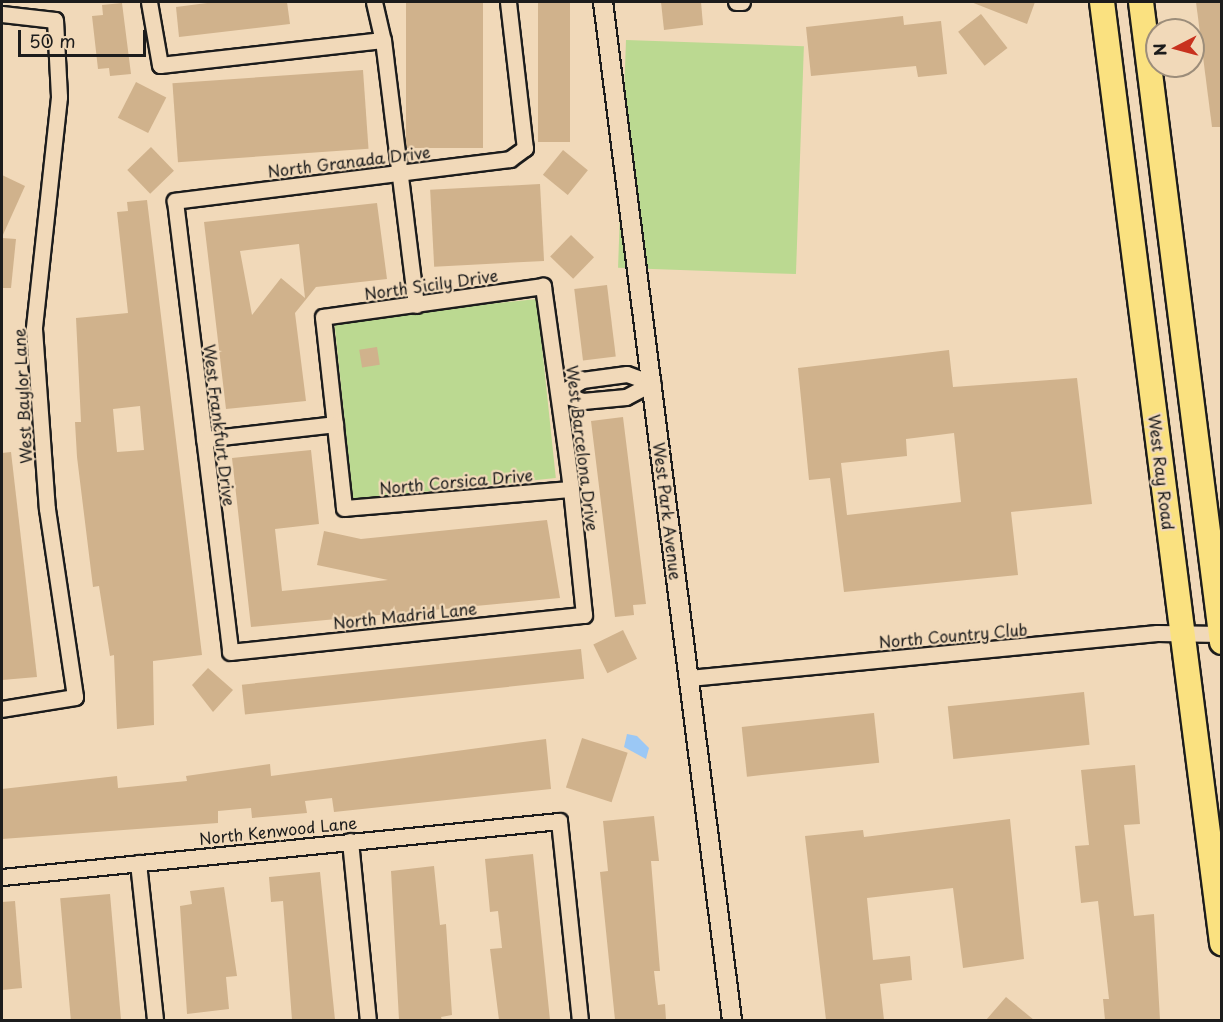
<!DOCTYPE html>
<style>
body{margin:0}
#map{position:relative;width:1223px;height:1022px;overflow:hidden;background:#f1d9b9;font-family:"Playpen Sans",sans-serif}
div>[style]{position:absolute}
.green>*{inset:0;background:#bbd991;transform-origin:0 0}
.water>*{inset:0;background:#9bc8f5}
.building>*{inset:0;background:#d0b28c;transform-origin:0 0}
.roads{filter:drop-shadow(2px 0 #1c1c1c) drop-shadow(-2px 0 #1c1c1c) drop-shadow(0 2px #1c1c1c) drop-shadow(0 -2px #1c1c1c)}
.minor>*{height:15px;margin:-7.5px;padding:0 7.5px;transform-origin:7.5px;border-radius:7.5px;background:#f1d9b9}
.tertiary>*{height:18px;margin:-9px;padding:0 9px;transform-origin:9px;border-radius:9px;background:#f1d9b9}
.primary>*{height:24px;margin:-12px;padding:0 12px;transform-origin:12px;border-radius:12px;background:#fae180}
span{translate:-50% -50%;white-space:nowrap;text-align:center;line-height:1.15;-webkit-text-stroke:4.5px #f1d9b9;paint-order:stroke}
.street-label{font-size:16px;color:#1c1c1c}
.frame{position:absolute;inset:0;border:3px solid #1c1c1c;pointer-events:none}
.north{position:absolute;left:1145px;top:18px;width:60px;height:60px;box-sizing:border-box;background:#f1d9b9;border:2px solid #9c8d7a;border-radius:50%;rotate:264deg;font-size:16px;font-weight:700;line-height:24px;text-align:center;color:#1c1c1c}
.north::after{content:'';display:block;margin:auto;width:21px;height:27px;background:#c8321e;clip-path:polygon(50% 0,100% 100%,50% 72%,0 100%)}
.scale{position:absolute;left:18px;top:30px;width:128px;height:27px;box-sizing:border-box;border:3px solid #1c1c1c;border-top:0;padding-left:8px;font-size:18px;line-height:21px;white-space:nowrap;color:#1c1c1c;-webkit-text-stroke:4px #f1d9b9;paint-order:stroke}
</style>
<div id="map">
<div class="green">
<i style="left:626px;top:40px;width:178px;height:228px;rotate:2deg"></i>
<i style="left:537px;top:299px;width:180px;height:204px;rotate:84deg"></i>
</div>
<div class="water">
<i style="clip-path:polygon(627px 734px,637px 736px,649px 748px,646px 759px,624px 747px)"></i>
</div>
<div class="building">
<i style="clip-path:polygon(215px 2px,287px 2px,290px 24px,179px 37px,176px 7px)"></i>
<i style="left:406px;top:2px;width:77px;height:146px"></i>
<i style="left:538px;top:2px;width:32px;height:140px"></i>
<i style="clip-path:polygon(661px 2px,701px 2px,703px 25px,664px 30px)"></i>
<i style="clip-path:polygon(971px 2px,1035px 2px,1027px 24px)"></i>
<i style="clip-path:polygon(1196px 2px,1221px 2px,1221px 127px,1212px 127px)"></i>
<i style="clip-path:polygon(122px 3px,131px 74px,110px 76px,109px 68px,98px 69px,92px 16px,103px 15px,102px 5px)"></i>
<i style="left:981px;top:14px;width:43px;height:29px;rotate:52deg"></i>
<i style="clip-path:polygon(903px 16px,904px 25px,941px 21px,947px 74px,918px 77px,916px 66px,811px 76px,806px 27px)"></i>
<i style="left:363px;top:70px;width:79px;height:191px;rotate:86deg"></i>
<i style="left:136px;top:82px;width:34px;height:40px;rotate:27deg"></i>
<i style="left:151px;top:147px;width:33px;height:33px;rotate:46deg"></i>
<i style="left:563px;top:150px;width:32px;height:32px;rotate:39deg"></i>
<i style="clip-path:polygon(2px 175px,25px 186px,2px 237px)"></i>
<i style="left:540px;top:184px;width:77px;height:110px;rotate:87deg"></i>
<i style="clip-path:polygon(evenodd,147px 200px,202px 655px,153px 661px,154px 725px,117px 729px,114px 655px,110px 656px,99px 586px,93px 587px,77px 457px,75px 422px,81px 422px,76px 318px,128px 313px,117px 212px,128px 211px,127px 202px,147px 200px,140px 406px,144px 450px,117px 452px,113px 409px,140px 406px)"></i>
<i style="clip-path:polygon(evenodd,377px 203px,387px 279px,316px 287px,295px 313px,306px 401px,226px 409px,204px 222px,377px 203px,299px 244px,305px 298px,281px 278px,252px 315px,240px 251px,299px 244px)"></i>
<i style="left:571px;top:235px;width:32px;height:30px;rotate:44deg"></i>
<i style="clip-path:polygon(2px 238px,16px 239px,11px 288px,2px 288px)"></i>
<i style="left:607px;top:285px;width:72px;height:33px;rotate:83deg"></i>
<i style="left:377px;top:347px;width:18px;height:18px;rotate:81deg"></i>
<i style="clip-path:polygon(evenodd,949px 350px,953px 387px,1077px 378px,1092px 504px,1011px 512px,1018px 575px,844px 592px,830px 478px,809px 480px,798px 368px,949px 350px,954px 433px,961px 502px,847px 515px,841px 463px,907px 456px,906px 439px,954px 433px)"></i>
<i style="clip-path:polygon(623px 417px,646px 604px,633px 605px,634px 615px,615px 617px,591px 421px)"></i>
<i style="clip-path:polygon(311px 450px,319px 524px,275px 529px,282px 591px,388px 580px,317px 565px,324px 531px,361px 539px,547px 520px,560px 598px,251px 627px,232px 458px)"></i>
<i style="clip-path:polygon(11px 452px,37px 677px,2px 680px,2px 453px)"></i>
<i style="left:623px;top:630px;width:32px;height:33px;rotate:64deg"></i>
<i style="left:581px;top:649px;width:30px;height:341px;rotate:84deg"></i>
<i style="clip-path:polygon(208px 668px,233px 690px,213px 712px,192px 685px)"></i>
<i style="left:1084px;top:692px;width:53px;height:137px;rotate:84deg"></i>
<i style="left:874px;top:713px;width:50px;height:133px;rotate:84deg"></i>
<i style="left:582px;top:738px;width:48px;height:52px;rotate:18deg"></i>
<i style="clip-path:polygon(546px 739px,551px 789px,334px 812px,332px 798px,305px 801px,307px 813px,252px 818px,251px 808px,218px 811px,218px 823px,2px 839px,2px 789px,117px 776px,118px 788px,187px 781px,186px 776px,270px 764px,271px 776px)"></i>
<i style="clip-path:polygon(1135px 765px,1140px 824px,1124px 825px,1134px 916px,1154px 914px,1160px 1020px,1105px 1020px,1103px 999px,1109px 999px,1098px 901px,1081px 903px,1075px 846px,1089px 845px,1081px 770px)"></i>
<i style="clip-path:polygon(654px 816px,659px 861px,651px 861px,660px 971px,654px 971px,658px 1005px,665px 1004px,666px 1020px,615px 1020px,600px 872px,608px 871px,603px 821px)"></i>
<i style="clip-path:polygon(1010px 819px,1024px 959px,963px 968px,953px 888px,867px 898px,873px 960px,910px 956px,912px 980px,880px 984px,884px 1020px,826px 1020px,805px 836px,863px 830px,864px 837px)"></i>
<i style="clip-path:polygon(533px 854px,550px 1020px,499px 1020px,490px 949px,502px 948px,498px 911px,490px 912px,485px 859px)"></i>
<i style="clip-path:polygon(434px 866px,440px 925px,446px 924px,452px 1015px,441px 1017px,442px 1020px,399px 1020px,391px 871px)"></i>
<i style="clip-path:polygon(320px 872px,335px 1020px,292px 1020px,283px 901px,271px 902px,269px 877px)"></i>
<i style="clip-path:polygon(224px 887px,237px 976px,226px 977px,229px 1009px,187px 1014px,180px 906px,192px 904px,190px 891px)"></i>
<i style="left:110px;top:894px;width:127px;height:50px;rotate:85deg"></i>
<i style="clip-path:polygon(15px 901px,22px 988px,2px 990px,2px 902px)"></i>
<i style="clip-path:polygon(1006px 997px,1034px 1020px,986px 1020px)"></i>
</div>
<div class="roads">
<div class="minor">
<i style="left:149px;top:2px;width:64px;rotate:80.1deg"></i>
<i style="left:160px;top:65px;width:224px;rotate:-6.4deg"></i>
<i style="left:374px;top:2px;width:39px;rotate:77deg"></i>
<i style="left:383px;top:40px;width:267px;rotate:82.9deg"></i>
<i style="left:508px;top:2px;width:147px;rotate:83.4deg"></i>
<i style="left:525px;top:148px;width:19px;rotate:144deg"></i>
<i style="left:510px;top:159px;width:338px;rotate:172.9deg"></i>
<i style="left:175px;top:201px;width:454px;rotate:83deg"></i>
<i style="left:230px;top:652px;width:356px;rotate:-6deg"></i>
<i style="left:584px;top:615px;width:127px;rotate:-95.9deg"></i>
<i style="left:571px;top:489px;width:46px;rotate:-97.4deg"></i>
<i style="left:565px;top:443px;width:159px;rotate:-98deg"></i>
<i style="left:543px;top:286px;width:222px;rotate:172deg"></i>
<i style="left:323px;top:317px;width:192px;rotate:83.7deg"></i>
<i style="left:344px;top:508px;width:228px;rotate:-4.8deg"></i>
<i style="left:736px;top:2px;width:6px"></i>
<i style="left:2px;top:14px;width:53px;rotate:6.5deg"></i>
<i style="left:55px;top:20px;width:77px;rotate:87deg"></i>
<i style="left:59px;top:97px;width:233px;rotate:96.2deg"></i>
<i style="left:34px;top:329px;width:180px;rotate:85.9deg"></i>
<i style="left:47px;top:509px;width:190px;rotate:81.5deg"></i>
<i style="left:75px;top:697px;width:74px;rotate:170.7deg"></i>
<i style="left:559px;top:394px;width:27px;rotate:-31deg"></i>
<i style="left:582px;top:380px;width:45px;rotate:-7.6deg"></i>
<i style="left:627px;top:374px;width:27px;rotate:20deg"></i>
<i style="left:559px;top:394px;width:25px;rotate:16deg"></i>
<i style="left:583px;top:401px;width:43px;rotate:-5.3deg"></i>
<i style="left:626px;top:397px;width:30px;rotate:-28deg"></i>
<i style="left:204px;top:439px;width:132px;rotate:-6.5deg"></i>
<i style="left:689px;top:678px;width:470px;rotate:-5.5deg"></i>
<i style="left:1157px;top:633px;width:65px;rotate:0.9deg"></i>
<i style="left:350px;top:841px;width:180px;rotate:84.3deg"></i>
<i style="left:138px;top:863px;width:158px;rotate:83.8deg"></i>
<i style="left:2px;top:877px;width:560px;rotate:-5.74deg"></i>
<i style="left:559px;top:821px;width:200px;rotate:84deg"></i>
</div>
<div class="tertiary">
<i style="left:603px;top:2px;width:1026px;rotate:82.78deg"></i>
</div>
<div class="primary">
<i style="left:1102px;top:2px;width:949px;rotate:82.73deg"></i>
<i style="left:1141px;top:2px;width:645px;rotate:82.79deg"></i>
</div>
</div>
<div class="street-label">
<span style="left:349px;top:161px;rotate:-7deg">North Granada Drive</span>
<span style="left:431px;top:284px;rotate:-8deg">North Sicily Drive</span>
<span style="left:22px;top:396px;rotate:-93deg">West Baylor Lane</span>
<span style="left:220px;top:425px;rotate:83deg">West Frankfurt Drive</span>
<span style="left:583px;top:448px;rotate:83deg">West Barcelona Drive</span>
<span style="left:1162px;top:472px;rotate:83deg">West Ray Road</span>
<span style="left:456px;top:481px;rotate:-5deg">North Corsica Drive</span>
<span style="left:668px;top:511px;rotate:83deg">West Park Avenue</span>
<span style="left:405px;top:615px;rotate:-6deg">North Madrid Lane</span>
<span style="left:953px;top:635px;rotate:-5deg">North Country Club</span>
<span style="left:278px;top:830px;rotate:-6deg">North Kenwood Lane</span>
</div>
<div class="frame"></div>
<div class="north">N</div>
<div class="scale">50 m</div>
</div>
